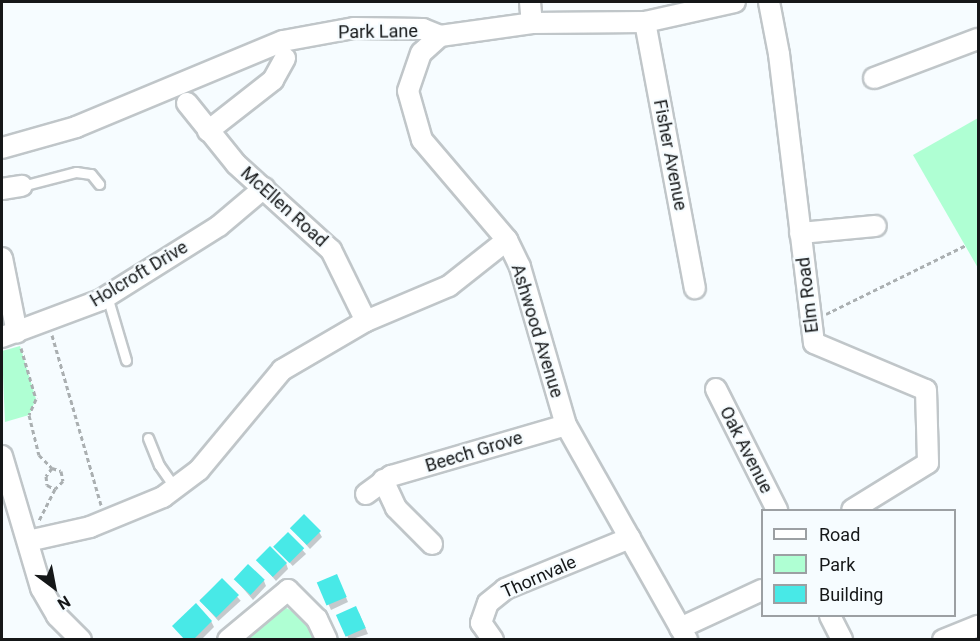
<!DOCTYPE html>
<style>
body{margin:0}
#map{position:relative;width:980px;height:641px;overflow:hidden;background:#f6fcff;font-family:Roboto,sans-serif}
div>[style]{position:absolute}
.green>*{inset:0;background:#afffd3}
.shadow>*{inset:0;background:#0003;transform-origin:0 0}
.building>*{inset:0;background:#48e9e7;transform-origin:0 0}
.path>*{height:3px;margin-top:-1.5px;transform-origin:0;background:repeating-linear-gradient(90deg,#aaafb1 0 4.5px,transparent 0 7.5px)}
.roads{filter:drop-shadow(2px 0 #c0c6c9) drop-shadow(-2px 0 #c0c6c9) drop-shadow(0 2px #c0c6c9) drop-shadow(0 -2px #c0c6c9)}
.service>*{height:9px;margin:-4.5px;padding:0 4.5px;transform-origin:4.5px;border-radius:4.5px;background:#fff}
.minor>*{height:20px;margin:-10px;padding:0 10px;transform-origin:10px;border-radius:10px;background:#fff}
span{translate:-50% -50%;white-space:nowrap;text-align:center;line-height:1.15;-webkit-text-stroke:4.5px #f6fcff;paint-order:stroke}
.street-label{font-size:18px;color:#151718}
.frame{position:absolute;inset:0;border:3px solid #151718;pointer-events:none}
.legend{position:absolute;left:761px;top:509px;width:195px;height:108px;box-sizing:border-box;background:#f6fcff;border:2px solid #9ca0a3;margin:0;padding:8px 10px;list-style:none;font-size:18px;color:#151718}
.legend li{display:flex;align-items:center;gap:12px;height:30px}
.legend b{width:30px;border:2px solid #9ca0a3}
.north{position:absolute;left:24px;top:557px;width:60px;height:60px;-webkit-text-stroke:4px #f6fcff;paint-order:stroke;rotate:148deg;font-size:16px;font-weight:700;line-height:24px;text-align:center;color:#151718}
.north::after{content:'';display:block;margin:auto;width:21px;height:27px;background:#151718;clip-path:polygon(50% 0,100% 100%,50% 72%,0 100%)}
</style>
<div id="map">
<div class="green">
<i style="clip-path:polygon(978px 118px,978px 268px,913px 155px)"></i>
<i style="clip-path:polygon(20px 346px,36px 399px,29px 415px,5px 422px,2px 351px)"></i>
<i style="clip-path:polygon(283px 606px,304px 618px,317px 639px,241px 640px)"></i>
</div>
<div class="shadow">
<i style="clip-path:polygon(292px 529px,319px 532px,322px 537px,310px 549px)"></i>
<i style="left:288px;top:534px;width:27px;height:18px;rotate:48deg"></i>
<i style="clip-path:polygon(258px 560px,286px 563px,288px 569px,276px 581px)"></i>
<i style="clip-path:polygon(235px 579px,264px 581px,266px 586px,253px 600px)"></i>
<i style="left:222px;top:580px;width:28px;height:30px;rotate:48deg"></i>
<i style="clip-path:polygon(339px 581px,348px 602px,331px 610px,319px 583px)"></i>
<i style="clip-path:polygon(359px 613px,368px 634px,349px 640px,338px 615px)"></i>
<i style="clip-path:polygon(211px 621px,214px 627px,201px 640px,185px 640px)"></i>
</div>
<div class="building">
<i style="left:304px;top:514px;width:24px;height:20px;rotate:45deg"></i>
<i style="left:288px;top:532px;width:23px;height:21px;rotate:45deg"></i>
<i style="left:270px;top:546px;width:24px;height:20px;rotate:45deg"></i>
<i style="left:248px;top:564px;width:23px;height:21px;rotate:43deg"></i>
<i style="left:337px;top:574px;width:25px;height:22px;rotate:67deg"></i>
<i style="left:222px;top:578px;width:24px;height:32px;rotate:45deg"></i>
<i style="clip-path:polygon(196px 603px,212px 621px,193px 640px,185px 640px,172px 626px)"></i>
<i style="left:356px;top:606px;width:24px;height:22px;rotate:66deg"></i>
</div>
<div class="path">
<i style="left:826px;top:314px;width:156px;rotate:-26.2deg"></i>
<i style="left:52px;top:335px;width:177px;rotate:73.9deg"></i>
<i style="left:21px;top:348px;width:53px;rotate:73.6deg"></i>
<i style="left:36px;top:399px;width:17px;rotate:114deg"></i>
<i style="left:29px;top:415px;width:41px;rotate:76deg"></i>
<i style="left:39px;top:455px;width:18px;rotate:45deg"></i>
<i style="left:52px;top:468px;width:10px;rotate:127deg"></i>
<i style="left:46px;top:476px;width:9px;rotate:84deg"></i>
<i style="left:47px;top:485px;width:9px;rotate:27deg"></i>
<i style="left:55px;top:489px;width:36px;rotate:117deg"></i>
<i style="left:52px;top:468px;width:9px;rotate:18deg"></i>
<i style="left:61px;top:471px;width:10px;rotate:79deg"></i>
<i style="left:63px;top:481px;width:11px;rotate:135deg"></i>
</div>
<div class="roads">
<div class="service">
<i style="left:22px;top:186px;width:56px;rotate:-14.5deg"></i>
<i style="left:76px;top:172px;width:15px;rotate:8deg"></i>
<i style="left:91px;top:174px;width:13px;rotate:51deg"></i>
<i style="left:107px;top:296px;width:67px;rotate:73.5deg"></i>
<i style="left:148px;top:438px;width:29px;rotate:68deg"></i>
<i style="left:159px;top:465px;width:28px;rotate:55deg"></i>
</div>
<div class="minor">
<i style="left:530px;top:2px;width:21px;rotate:85deg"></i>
<i style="left:769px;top:2px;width:53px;rotate:79.1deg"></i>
<i style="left:779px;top:54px;width:291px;rotate:83.1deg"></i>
<i style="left:814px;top:343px;width:121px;rotate:22.8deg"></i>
<i style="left:926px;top:390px;width:73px;rotate:88.4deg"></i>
<i style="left:928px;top:463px;width:89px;rotate:148.3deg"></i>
<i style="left:645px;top:22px;width:271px;rotate:79.4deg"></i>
<i style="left:440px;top:36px;width:25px;rotate:138deg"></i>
<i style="left:421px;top:53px;width:40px;rotate:108.9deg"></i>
<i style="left:408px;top:91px;width:51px;rotate:74.1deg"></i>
<i style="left:422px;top:140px;width:131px;rotate:49.6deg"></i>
<i style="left:507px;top:240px;width:30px;rotate:64deg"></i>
<i style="left:520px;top:267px;width:165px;rotate:73.8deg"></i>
<i style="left:566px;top:425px;width:247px;rotate:60.6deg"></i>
<i style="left:874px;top:78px;width:111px;rotate:-20.6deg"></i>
<i style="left:187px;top:103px;width:78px;rotate:51.2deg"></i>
<i style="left:236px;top:164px;width:128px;rotate:42.2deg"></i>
<i style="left:331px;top:250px;width:79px;rotate:63.8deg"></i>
<i style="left:208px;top:131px;width:83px;rotate:-38.1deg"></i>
<i style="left:273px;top:80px;width:25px;rotate:-61deg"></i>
<i style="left:2px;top:148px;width:77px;rotate:-15.8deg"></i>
<i style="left:76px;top:127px;width:224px;rotate:-22.6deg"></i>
<i style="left:283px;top:41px;width:72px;rotate:-10.4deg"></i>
<i style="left:354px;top:28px;width:69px;rotate:0.8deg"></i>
<i style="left:423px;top:29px;width:18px;rotate:22deg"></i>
<i style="left:440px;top:36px;width:93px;rotate:-8deg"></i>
<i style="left:532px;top:23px;width:113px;rotate:-0.5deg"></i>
<i style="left:645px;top:22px;width:92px;rotate:-12.5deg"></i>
<i style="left:2px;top:189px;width:20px;rotate:-9deg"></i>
<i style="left:800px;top:233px;width:76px;rotate:-5.3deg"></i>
<i style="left:2px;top:258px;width:76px;rotate:78.7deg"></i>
<i style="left:2px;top:337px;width:106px;rotate:-20.5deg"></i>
<i style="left:101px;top:300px;width:139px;rotate:-32.1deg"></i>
<i style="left:219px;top:226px;width:59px;rotate:-40.2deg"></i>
<i style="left:716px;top:389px;width:136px;rotate:63.2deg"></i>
<i style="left:2px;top:456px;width:138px;rotate:73.5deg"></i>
<i style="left:41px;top:588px;width:32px;rotate:60deg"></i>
<i style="left:57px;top:616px;width:34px;rotate:45deg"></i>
<i style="left:383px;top:480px;width:31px;rotate:65deg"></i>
<i style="left:396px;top:508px;width:51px;rotate:45deg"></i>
<i style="left:366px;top:494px;width:31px;rotate:-36deg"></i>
<i style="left:391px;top:476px;width:182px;rotate:-16.2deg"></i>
<i style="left:28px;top:541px;width:64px;rotate:-12.7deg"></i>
<i style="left:90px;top:527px;width:79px;rotate:-22.3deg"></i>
<i style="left:163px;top:497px;width:45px;rotate:-36.9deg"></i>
<i style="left:199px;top:470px;width:130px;rotate:-50.3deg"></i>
<i style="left:282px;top:370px;width:97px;rotate:-30.3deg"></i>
<i style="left:366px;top:321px;width:90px;rotate:-22.9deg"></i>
<i style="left:449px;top:286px;width:74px;rotate:-38.4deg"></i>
<i style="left:830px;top:616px;width:27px;rotate:63deg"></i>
<i style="left:680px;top:628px;width:90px;rotate:-24.9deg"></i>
<i style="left:228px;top:640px;width:78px;rotate:-39.8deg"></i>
<i style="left:288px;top:590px;width:41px;rotate:45deg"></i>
<i style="left:317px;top:619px;width:23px;rotate:65deg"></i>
<i style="left:493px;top:640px;width:21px;rotate:-125deg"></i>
<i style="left:481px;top:623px;width:21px;rotate:-71deg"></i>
<i style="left:488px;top:603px;width:22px;rotate:-39deg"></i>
<i style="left:505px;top:589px;width:135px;rotate:-22.2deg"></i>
<i style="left:943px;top:640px;width:38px;rotate:-22deg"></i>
</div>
</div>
<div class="street-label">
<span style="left:378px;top:32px;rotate:-1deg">Park Lane</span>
<span style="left:670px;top:155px;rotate:79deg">Fisher Avenue</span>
<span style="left:284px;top:207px;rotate:42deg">McEllen Road</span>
<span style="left:139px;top:274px;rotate:-31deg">Holcroft Drive</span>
<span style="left:808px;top:295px;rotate:-97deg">Elm Road</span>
<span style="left:537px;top:331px;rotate:73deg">Ashwood Avenue</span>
<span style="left:746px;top:450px;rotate:63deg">Oak Avenue</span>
<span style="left:474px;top:452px;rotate:-17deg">Beech Grove</span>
<span style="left:539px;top:577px;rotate:-24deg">Thornvale</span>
</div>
<div class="frame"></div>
<ul class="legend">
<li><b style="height:8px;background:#fff"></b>Road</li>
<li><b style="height:16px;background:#afffd3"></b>Park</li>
<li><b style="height:16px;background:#48e9e7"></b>Building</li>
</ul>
<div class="north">N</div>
</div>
